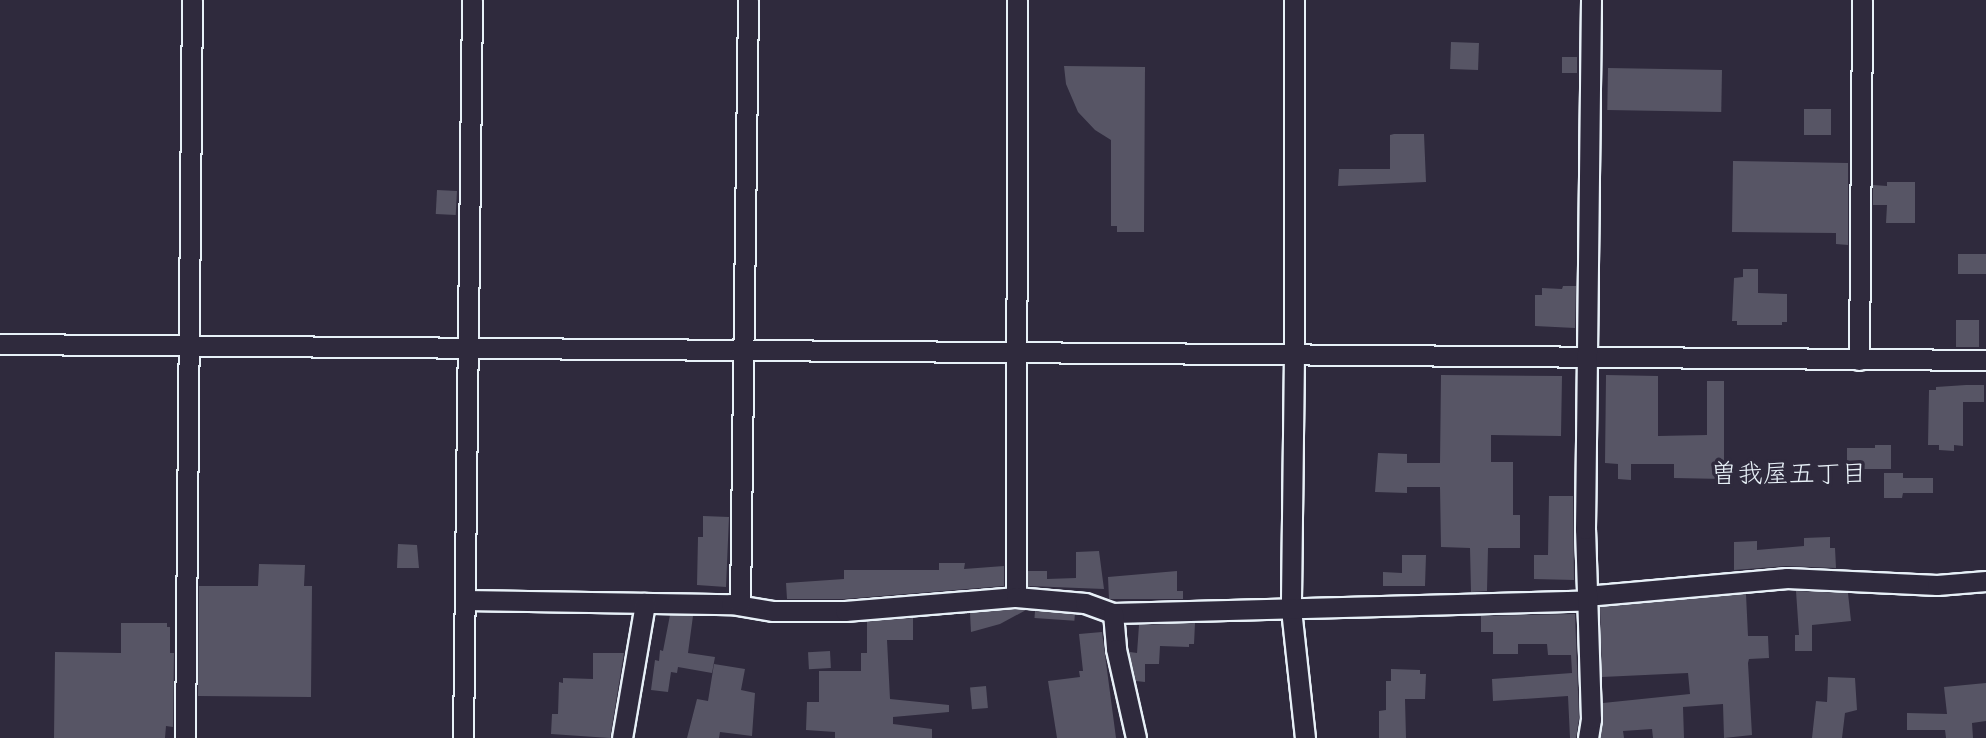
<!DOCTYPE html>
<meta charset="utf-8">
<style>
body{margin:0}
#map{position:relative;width:1986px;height:738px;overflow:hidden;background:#2f2a3d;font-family:Sriracha,"Klee One",sans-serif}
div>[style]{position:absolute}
.building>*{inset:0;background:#575565;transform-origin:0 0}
.roads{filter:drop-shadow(2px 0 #e8f1f8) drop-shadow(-2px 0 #e8f1f8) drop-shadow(0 2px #e8f1f8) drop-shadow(0 -2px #e8f1f8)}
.minor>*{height:19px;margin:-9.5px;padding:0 9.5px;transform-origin:9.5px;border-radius:9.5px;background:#2f2a3d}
span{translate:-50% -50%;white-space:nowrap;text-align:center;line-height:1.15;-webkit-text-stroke:7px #2f2a3d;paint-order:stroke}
.neighbourhood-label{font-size:26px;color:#e8f1f8}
</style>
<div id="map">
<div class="building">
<i style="left:1451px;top:42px;width:28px;height:27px;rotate:2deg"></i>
<i style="left:1562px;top:57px;width:15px;height:16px"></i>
<i style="clip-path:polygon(1064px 66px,1145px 67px,1144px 232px,1117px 232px,1117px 226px,1111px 226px,1111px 140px,1095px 130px,1078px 112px,1066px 84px)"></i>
<i style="left:1608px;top:68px;width:114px;height:42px;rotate:1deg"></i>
<i style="left:1804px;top:109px;width:27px;height:26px"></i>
<i style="clip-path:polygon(1394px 134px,1424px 134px,1426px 182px,1338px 186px,1339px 169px,1390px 169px,1390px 135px)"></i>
<i style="clip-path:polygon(1733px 161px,1848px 163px,1848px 245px,1836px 244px,1836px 233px,1732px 232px)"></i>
<i style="clip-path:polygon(1887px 182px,1915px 182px,1915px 223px,1886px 223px,1887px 205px,1873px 205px,1873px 185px,1887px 186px)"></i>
<i style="left:437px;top:190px;width:20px;height:24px;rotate:3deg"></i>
<i style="left:1958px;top:254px;width:28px;height:20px"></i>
<i style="clip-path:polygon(1743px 269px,1758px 269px,1758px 293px,1787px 294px,1787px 322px,1782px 322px,1782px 325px,1737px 325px,1737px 321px,1732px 321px,1734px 278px,1743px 277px)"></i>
<i style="clip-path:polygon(1563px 286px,1576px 286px,1575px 328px,1535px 326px,1535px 295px,1542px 295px,1542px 288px,1562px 289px)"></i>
<i style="left:1956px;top:320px;width:23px;height:27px"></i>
<i style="clip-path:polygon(1441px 375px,1562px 376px,1561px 436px,1491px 435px,1491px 462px,1513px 462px,1513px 515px,1520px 515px,1520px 548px,1488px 548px,1487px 591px,1471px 592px,1470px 548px,1441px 547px,1440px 487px,1407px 487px,1407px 493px,1375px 492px,1378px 453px,1407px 454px,1407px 463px,1440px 463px)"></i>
<i style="clip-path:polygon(1606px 375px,1658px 376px,1658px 436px,1707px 435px,1707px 381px,1724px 381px,1724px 479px,1674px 478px,1674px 464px,1631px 464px,1631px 480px,1618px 479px,1618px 464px,1605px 463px)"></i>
<i style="clip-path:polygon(1966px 385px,1984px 385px,1984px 402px,1963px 402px,1963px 446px,1954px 445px,1954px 451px,1939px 450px,1939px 445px,1928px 445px,1929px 390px,1936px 390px,1936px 387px)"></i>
<i style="clip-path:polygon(1875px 445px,1891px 445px,1891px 469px,1856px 469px,1856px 466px,1847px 466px,1847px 448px,1875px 448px)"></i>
<i style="clip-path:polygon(1884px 473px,1903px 473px,1903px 478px,1933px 478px,1933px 493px,1903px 493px,1902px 498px,1884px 498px)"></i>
<i style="clip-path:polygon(1549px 496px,1573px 496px,1574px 580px,1534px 579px,1534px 555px,1548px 555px)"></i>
<i style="clip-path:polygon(703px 516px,729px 517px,726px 587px,697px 585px,698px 537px,703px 537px)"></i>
<i style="clip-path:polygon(1830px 537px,1830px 548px,1835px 548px,1836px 568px,1786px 566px,1734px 570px,1734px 542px,1757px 541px,1757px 550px,1804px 546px,1804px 538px)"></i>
<i style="clip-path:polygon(398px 544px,417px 545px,419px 568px,397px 568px)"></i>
<i style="clip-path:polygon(1099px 551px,1104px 589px,1028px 586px,1028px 571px,1047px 571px,1047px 579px,1076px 578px,1076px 552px)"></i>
<i style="clip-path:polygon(1402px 555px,1426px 555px,1425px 586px,1383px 586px,1383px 572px,1402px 573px)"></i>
<i style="clip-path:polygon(939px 563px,965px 563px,964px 569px,1004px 566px,1004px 586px,844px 599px,787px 599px,786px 583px,844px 579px,844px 570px,939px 570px)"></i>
<i style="clip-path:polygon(259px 564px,305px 565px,304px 586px,312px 586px,311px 697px,198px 696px,199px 586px,258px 586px)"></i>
<i style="clip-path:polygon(1177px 571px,1177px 591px,1183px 591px,1183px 599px,1109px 599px,1108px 577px)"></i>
<i style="clip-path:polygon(1796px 591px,1848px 593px,1851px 621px,1812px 625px,1812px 651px,1795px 651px,1795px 635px,1799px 635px)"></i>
<i style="clip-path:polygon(1746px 594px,1748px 636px,1768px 636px,1769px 658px,1749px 659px,1748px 663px,1752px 735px,1724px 738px,1723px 704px,1683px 707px,1684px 738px,1653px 738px,1652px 729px,1623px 731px,1624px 738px,1600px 738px,1603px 703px,1690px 694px,1688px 673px,1602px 677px,1600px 607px)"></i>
<i style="clip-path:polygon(1016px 609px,1026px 610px,1000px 624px,971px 632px,970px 613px)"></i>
<i style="left:1035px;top:611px;width:40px;height:7px;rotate:4deg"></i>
<i style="clip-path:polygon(1575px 614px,1579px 718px,1576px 738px,1570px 738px,1568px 696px,1493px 701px,1492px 679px,1572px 673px,1571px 655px,1548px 655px,1547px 644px,1518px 644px,1518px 654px,1493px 654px,1493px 632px,1481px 632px,1481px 616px)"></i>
<i style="clip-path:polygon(670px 615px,693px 616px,688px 653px,715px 657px,712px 673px,678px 667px,677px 673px,671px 672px,668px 692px,651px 690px,655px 660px,659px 661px,660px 650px,663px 651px)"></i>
<i style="clip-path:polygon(913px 618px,913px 640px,887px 640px,890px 699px,949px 705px,949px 712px,893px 717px,893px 724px,932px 729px,932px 738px,835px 738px,835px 732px,806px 730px,807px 702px,819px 702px,819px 671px,861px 671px,861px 653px,867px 653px,867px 621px)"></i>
<i style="clip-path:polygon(121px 623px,167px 623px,167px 627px,170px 627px,170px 653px,174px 653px,173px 727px,166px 726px,165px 738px,54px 738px,55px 652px,121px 653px)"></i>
<i style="clip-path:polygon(1195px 623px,1194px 644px,1189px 644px,1189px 647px,1160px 646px,1159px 664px,1145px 664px,1145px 682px,1136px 681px,1130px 656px,1130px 652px,1137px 653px,1139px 625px)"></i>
<i style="clip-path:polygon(1102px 632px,1116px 738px,1057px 738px,1048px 681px,1080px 677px,1079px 671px,1083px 671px,1079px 634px)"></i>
<i style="left:830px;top:651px;width:17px;height:22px;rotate:87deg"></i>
<i style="clip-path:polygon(593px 653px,624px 653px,610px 738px,551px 734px,552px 714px,558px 714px,559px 682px,563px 683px,563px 678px,593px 679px)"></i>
<i style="clip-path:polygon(714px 664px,745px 669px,741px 690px,755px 693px,752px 736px,720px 732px,719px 738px,687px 738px,697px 699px,708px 701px)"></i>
<i style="clip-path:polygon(1391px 669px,1420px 670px,1420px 674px,1426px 674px,1425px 699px,1405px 699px,1406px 738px,1379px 738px,1379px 711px,1386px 710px,1386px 681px,1391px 681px)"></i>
<i style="clip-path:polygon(1828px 677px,1855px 678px,1857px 710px,1845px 713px,1842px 738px,1812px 738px,1816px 701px,1827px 702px)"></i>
<i style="clip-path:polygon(1986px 683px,1986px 721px,1972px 723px,1973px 738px,1946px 738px,1945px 730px,1907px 730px,1907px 713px,1947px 714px,1944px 687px)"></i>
<i style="left:986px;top:686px;width:22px;height:16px;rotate:85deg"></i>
</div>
<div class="roads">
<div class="minor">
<i style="left:1294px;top:0;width:354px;rotate:90deg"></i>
<i style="left:1294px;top:354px;width:255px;rotate:90.7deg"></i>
<i style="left:1291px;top:609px;width:130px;rotate:83.8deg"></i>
<i style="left:0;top:344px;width:1986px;rotate:0.46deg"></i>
<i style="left:1859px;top:360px;width:360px;rotate:-89.5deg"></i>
<i style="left:1586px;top:596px;width:202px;rotate:-5.1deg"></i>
<i style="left:1787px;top:578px;width:150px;rotate:2.7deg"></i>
<i style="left:1937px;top:585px;width:49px;rotate:-4.7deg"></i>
<i style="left:1016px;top:597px;width:597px;rotate:-89.9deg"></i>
<i style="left:465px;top:600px;width:266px;rotate:0.9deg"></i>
<i style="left:731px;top:604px;width:43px;rotate:9.5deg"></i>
<i style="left:773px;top:611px;width:72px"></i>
<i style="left:845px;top:611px;width:172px;rotate:-4.7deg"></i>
<i style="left:1016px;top:597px;width:69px;rotate:5deg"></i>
<i style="left:1085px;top:603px;width:30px;rotate:20deg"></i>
<i style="left:1113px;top:613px;width:473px;rotate:-1.5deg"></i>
<i style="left:740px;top:605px;width:605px;rotate:-89.24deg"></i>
<i style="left:1113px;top:613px;width:36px;rotate:85deg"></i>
<i style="left:1116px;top:649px;width:91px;rotate:77.3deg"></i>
<i style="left:185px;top:738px;width:738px;rotate:-89.46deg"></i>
<i style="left:463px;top:738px;width:738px;rotate:-89.3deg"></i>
<i style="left:622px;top:738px;width:137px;rotate:-80.3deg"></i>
<i style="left:1588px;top:738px;width:19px;rotate:-81deg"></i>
<i style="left:1591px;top:719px;width:190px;rotate:-91.8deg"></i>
<i style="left:1585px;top:529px;width:529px;rotate:-89.35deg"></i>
</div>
</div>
<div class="neighbourhood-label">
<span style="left:1789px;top:474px">曽我屋五丁目</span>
</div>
</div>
